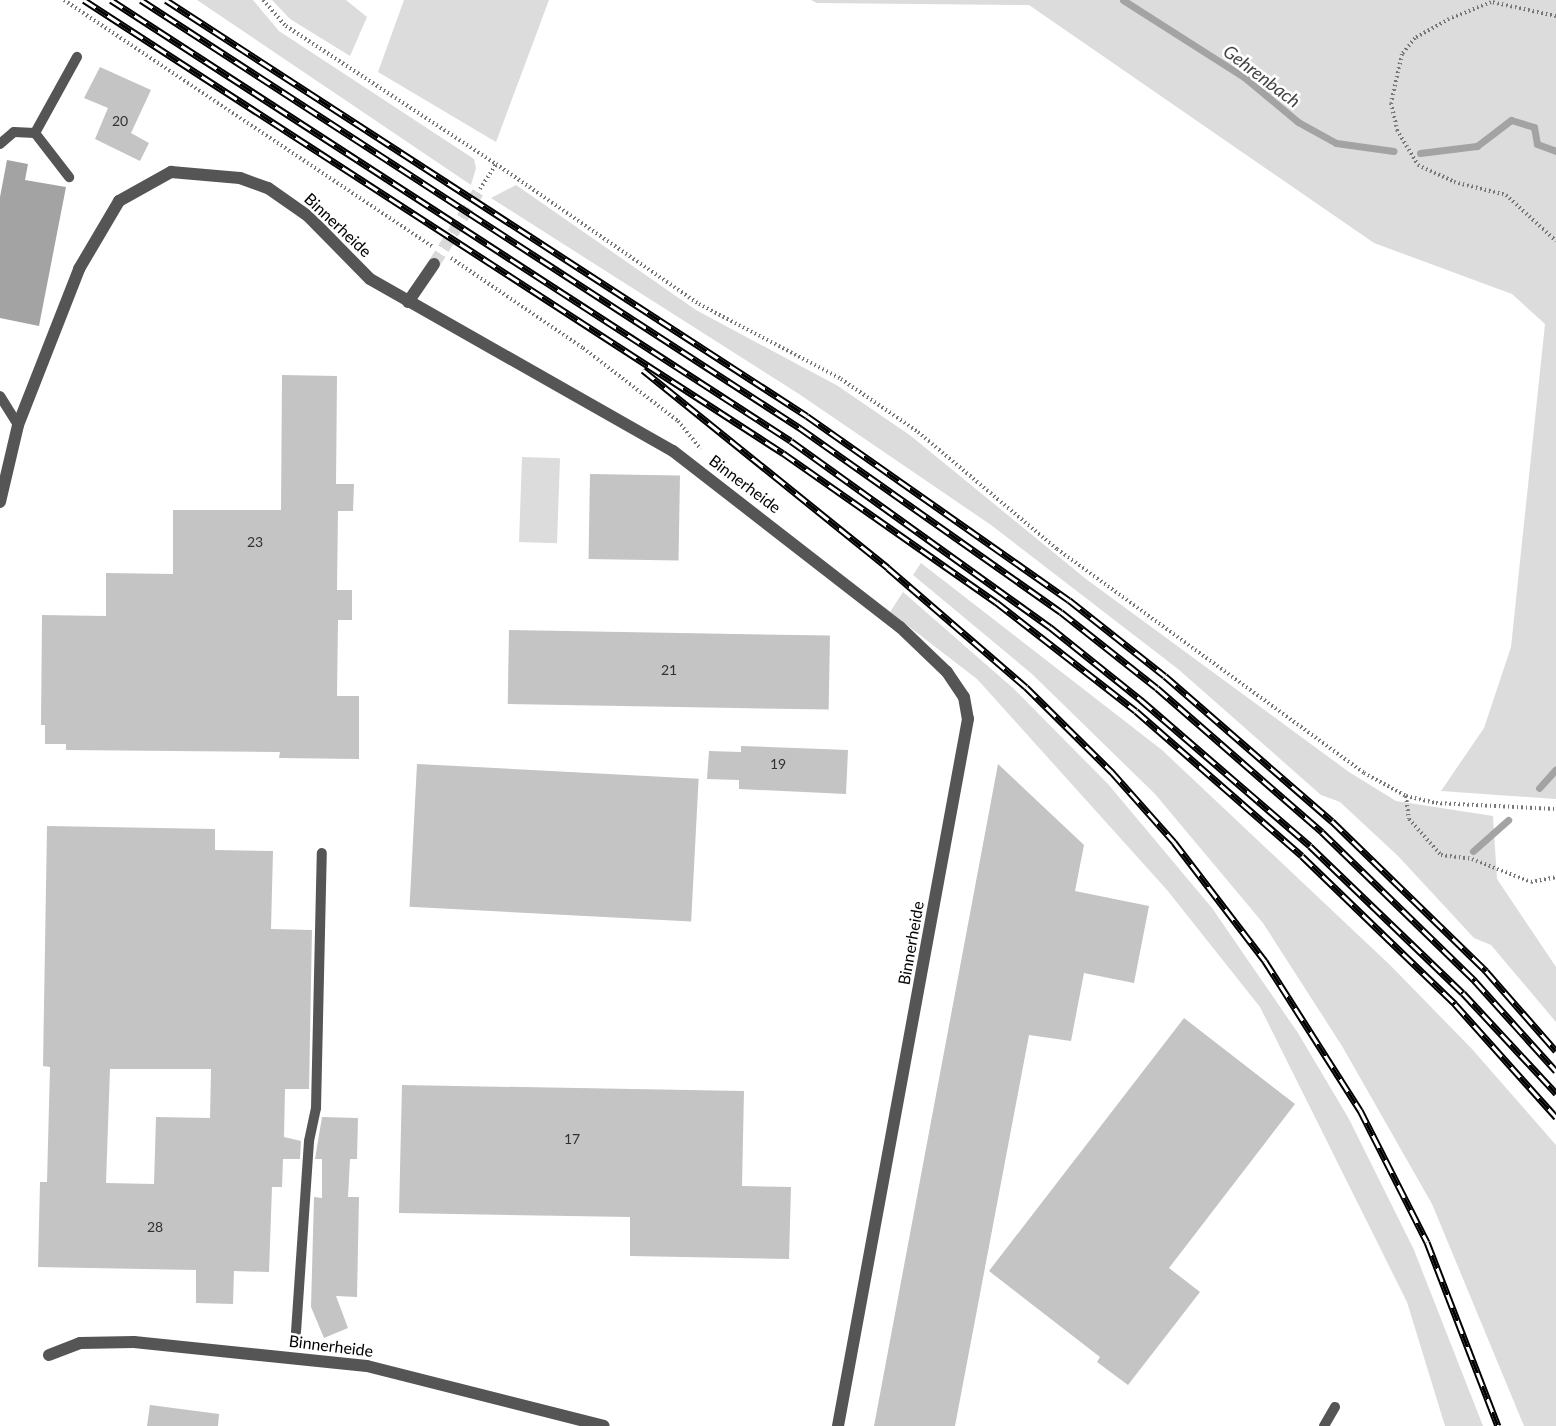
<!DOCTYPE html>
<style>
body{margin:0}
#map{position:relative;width:1556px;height:1426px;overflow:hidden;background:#fff;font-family:Lato,sans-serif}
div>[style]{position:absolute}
.green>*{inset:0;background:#dcdcdc;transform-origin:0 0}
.water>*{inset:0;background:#a3a3a3}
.stream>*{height:7px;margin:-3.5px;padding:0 3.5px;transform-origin:3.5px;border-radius:3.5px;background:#a3a3a3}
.building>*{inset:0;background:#c4c4c4;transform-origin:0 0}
.street-tunnel>*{height:12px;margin-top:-6px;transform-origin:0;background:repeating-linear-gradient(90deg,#d9d9d9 0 12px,transparent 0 18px)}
.path>*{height:4px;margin-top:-2px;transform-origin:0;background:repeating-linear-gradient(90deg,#777 0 1.5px,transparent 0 4.5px)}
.lane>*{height:10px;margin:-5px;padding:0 5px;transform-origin:5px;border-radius:5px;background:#555}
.street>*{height:12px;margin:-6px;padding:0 6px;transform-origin:6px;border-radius:6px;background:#555}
.rail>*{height:7px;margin-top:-3.5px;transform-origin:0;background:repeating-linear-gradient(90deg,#fff 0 14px,#000 0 28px);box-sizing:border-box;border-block:2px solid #000}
span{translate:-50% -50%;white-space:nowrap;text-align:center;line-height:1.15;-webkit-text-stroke:5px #fff;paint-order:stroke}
.number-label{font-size:14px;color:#313131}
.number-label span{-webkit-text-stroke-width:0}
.street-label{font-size:16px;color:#000}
.water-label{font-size:18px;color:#444;font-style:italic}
</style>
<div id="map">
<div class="green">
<i style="clip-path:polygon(197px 0,253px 0,279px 31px,474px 159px,476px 168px,471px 185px)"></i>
<i style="clip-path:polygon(272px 0,346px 0,367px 17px,350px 56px,290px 19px)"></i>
<i style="clip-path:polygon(404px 0,549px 0,496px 142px,378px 72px)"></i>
<i style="clip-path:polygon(811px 0,1556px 0,1556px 799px,1441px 791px,1484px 728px,1511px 647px,1545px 324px,1512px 294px,1374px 243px,1029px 5px,817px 3px)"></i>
<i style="clip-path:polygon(516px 185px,696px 310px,838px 386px,911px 436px,1086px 579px,1349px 772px,1396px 801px,1493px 816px,1497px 879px,1556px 967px,1556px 1022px,1491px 945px,1474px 938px,1398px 856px,1340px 802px,1321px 795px,1178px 669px,991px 525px,799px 394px,491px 198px)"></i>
<i style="left:522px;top:457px;width:38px;height:85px;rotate:2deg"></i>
<i style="clip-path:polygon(921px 563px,1162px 750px,1391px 966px,1472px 1049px,1556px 1145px,1556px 1426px,1524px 1426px,1432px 1204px,1342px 1046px,1263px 923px,1155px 794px,1032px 674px,913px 575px)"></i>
<i style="clip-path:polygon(903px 592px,1013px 688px,1108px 784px,1212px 908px,1298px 1033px,1349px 1119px,1414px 1250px,1483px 1426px,1445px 1426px,1407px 1302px,1260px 1007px,1167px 890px,977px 679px,890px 612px)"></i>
</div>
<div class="water">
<i style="clip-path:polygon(7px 160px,28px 164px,25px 180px,66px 187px,39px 326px,0 318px,0 197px)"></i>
</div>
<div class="stream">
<i style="left:1123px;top:0;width:143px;rotate:32.5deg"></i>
<i style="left:1244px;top:77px;width:70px;rotate:39.8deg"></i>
<i style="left:1298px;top:122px;width:43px;rotate:28.9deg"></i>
<i style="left:1336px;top:143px;width:58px;rotate:8deg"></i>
<i style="left:1420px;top:153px;width:57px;rotate:-7deg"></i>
<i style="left:1477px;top:146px;width:43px;rotate:-37.4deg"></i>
<i style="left:1511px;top:120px;width:24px;rotate:17deg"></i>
<i style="left:1534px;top:127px;width:17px;rotate:80deg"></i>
<i style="left:1537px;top:144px;width:20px;rotate:20deg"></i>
<i style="left:1539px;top:788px;width:25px;rotate:-48deg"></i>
<i style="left:1473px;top:851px;width:47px;rotate:-41.5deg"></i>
</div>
<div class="building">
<i style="clip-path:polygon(100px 67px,151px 90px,131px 133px,149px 143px,140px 161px,95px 139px,108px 108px,84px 98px)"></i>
<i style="clip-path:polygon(282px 375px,337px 376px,336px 484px,354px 484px,353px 511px,338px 511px,337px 590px,352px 590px,352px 620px,338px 620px,337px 696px,359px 696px,359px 759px,279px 758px,280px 752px,66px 750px,66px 744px,45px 744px,45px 725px,41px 725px,42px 615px,106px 616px,106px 573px,173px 574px,173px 510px,281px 510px)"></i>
<i style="left:590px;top:474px;width:90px;height:85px;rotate:1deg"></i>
<i style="left:509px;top:630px;width:321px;height:74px;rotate:1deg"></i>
<i style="clip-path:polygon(741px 746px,848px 750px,846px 794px,739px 789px,739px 780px,707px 779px,709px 751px,741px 752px)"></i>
<i style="left:417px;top:764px;width:282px;height:143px;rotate:3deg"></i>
<i style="clip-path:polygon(998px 764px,1084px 845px,1075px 891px,1149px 906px,1134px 983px,1084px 973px,1071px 1041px,1029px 1035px,955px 1426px,874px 1426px)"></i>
<i style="clip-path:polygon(evenodd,47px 826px,215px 829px,215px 850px,273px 851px,271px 929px,312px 930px,309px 1089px,285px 1089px,284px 1137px,301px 1141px,300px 1159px,283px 1159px,282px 1187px,272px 1187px,269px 1272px,234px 1271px,233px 1304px,196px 1303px,196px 1270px,38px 1267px,40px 1182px,47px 1182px,50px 1067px,43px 1066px,47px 826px,110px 1069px,211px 1069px,210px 1118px,156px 1117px,154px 1184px,106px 1183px,110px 1069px)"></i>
<i style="clip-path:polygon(1184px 1018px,1295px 1104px,1169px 1268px,1200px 1292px,1128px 1385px,1097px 1362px,1100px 1357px,989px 1271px)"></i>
<i style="clip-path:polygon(402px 1085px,744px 1091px,742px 1186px,791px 1187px,789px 1259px,630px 1256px,630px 1217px,399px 1213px)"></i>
<i style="clip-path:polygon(322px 1117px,358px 1118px,357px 1159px,350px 1159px,348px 1197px,359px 1197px,357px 1297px,336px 1296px,348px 1328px,324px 1338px,311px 1307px,314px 1197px,322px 1198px,322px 1159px,315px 1159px)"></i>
<i style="clip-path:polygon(150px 1405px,219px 1414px,218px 1426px,147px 1426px)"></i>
</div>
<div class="street-tunnel">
<i style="left:434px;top:264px;width:88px;rotate:-58.5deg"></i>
</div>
<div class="path">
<i style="left:64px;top:0;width:443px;rotate:33.8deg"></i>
<i style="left:263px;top:0;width:35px;rotate:49deg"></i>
<i style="left:286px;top:26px;width:251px;rotate:33.3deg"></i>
<i style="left:1556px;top:16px;width:66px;rotate:-167.8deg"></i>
<i style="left:1491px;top:2px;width:45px;rotate:158deg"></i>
<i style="left:1449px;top:19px;width:39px;rotate:151deg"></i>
<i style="left:1415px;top:38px;width:21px;rotate:129deg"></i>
<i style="left:1402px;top:54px;width:50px;rotate:102.7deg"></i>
<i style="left:1391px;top:103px;width:28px;rotate:77deg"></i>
<i style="left:1397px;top:130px;width:41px;rotate:59deg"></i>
<i style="left:1418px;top:165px;width:40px;rotate:25deg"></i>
<i style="left:1454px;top:182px;width:54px;rotate:14deg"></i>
<i style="left:1506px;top:195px;width:68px;rotate:42.6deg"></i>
<i style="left:480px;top:189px;width:30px;rotate:-57deg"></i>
<i style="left:496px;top:164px;width:247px;rotate:34.6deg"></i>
<i style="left:699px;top:304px;width:161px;rotate:27.8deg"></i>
<i style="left:841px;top:379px;width:93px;rotate:34.5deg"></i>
<i style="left:918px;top:432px;width:182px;rotate:40.1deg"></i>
<i style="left:1057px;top:549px;width:380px;rotate:36.1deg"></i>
<i style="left:1364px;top:773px;width:48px;rotate:28.7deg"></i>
<i style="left:1406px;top:796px;width:31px;rotate:13deg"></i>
<i style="left:1436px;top:803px;width:120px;rotate:2.9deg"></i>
<i style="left:451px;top:258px;width:160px;rotate:34.3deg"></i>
<i style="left:583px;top:348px;width:120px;rotate:37.5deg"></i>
<i style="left:678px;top:421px;width:36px;rotate:51deg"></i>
<i style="left:1406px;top:796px;width:23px;rotate:83deg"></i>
<i style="left:1409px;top:819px;width:48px;rotate:48.4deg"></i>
<i style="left:1441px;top:855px;width:31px;rotate:7deg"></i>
<i style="left:1472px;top:859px;width:63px;rotate:21.3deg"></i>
<i style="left:1531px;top:882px;width:25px;rotate:-11deg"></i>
</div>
<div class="lane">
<i style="left:35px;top:133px;width:87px;rotate:-61.1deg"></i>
<i style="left:0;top:144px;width:18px;rotate:-41deg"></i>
<i style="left:14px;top:132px;width:21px;rotate:3deg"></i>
<i style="left:35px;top:133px;width:56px;rotate:52.3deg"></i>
<i style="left:0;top:396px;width:34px;rotate:58deg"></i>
<i style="left:296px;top:1332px;width:191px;rotate:-86.1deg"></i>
<i style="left:309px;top:1141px;width:34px;rotate:-78deg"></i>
<i style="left:316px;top:1108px;width:255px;rotate:-88.7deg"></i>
<i style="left:1324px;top:1426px;width:22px;rotate:-60deg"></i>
</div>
<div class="street">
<i style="left:408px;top:302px;width:46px;rotate:-55.6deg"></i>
<i style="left:0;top:502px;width:79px;rotate:-76.8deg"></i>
<i style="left:18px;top:425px;width:168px;rotate:-68.6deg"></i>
<i style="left:79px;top:269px;width:79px;rotate:-59.5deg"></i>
<i style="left:119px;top:201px;width:60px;rotate:-29.1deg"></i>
<i style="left:171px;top:172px;width:69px;rotate:5deg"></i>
<i style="left:240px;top:178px;width:30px;rotate:20deg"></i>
<i style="left:268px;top:188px;width:49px;rotate:35deg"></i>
<i style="left:308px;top:216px;width:88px;rotate:45.5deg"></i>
<i style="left:370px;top:279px;width:348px;rotate:29.6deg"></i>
<i style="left:673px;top:451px;width:287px;rotate:37.8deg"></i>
<i style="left:900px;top:627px;width:65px;rotate:43.8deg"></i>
<i style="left:947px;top:672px;width:30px;rotate:56deg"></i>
<i style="left:964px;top:697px;width:22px;rotate:80deg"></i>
<i style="left:968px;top:719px;width:719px;rotate:100.42deg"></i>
<i style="left:49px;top:1355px;width:33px;rotate:-21deg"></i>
<i style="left:80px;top:1343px;width:54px;rotate:-1.1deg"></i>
<i style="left:134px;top:1342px;width:234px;rotate:5.9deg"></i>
<i style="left:367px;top:1366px;width:244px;rotate:14.2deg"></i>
</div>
<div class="rail">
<i style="left:84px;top:0;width:833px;rotate:32.95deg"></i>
<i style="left:783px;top:453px;width:260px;rotate:35deg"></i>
<i style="left:996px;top:602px;width:177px;rotate:37.9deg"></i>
<i style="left:1136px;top:711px;width:220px;rotate:41.1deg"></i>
<i style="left:1302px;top:856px;width:213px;rotate:44deg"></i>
<i style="left:1455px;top:1004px;width:152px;rotate:48.2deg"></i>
<i style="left:111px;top:0;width:810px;rotate:32.96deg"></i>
<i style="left:791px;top:441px;width:319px;rotate:35.7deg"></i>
<i style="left:1050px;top:627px;width:117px;rotate:38.7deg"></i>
<i style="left:1141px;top:700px;width:223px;rotate:40.8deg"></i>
<i style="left:1310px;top:846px;width:212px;rotate:43.9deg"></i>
<i style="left:1463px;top:993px;width:137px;rotate:47.1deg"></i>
<i style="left:141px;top:0;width:786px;rotate:33deg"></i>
<i style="left:800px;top:428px;width:319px;rotate:35.2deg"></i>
<i style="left:1061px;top:612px;width:122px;rotate:38.4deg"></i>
<i style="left:1157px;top:688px;width:219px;rotate:41.1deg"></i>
<i style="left:1322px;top:832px;width:214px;rotate:44.2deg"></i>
<i style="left:1475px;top:981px;width:121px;rotate:48deg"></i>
<i style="left:166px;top:0;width:764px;rotate:32.98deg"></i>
<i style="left:807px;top:416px;width:320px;rotate:35.1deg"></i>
<i style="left:1069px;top:600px;width:122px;rotate:38.4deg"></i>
<i style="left:1165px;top:676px;width:221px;rotate:41deg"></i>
<i style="left:1332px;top:821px;width:215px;rotate:44.2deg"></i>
<i style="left:1486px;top:971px;width:106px;rotate:48.8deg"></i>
<i style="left:643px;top:370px;width:315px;rotate:38.9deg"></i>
<i style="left:888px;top:568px;width:182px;rotate:40.8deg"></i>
<i style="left:1026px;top:687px;width:120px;rotate:44.7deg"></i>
<i style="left:1111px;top:771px;width:95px;rotate:48.4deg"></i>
<i style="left:1174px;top:842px;width:150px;rotate:52.6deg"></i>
<i style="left:1265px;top:961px;width:177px;rotate:57.5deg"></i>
<i style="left:1360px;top:1110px;width:148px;rotate:63.1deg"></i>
<i style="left:1427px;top:1242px;width:197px;rotate:68.9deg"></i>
</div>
<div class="number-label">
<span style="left:120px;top:121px">20</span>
<span style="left:255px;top:542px">23</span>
<span style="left:669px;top:670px">21</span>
<span style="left:778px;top:764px">19</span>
<span style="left:572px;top:1139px">17</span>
<span style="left:155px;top:1227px">28</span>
</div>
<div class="street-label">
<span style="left:338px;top:225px;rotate:43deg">Binnerheide</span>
<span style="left:745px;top:484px;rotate:37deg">Binnerheide</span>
<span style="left:911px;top:943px;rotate:-80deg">Binnerheide</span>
<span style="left:331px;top:1346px;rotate:7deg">Binnerheide</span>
</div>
<div class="water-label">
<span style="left:1262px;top:76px;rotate:37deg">Gehrenbach</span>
</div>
</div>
